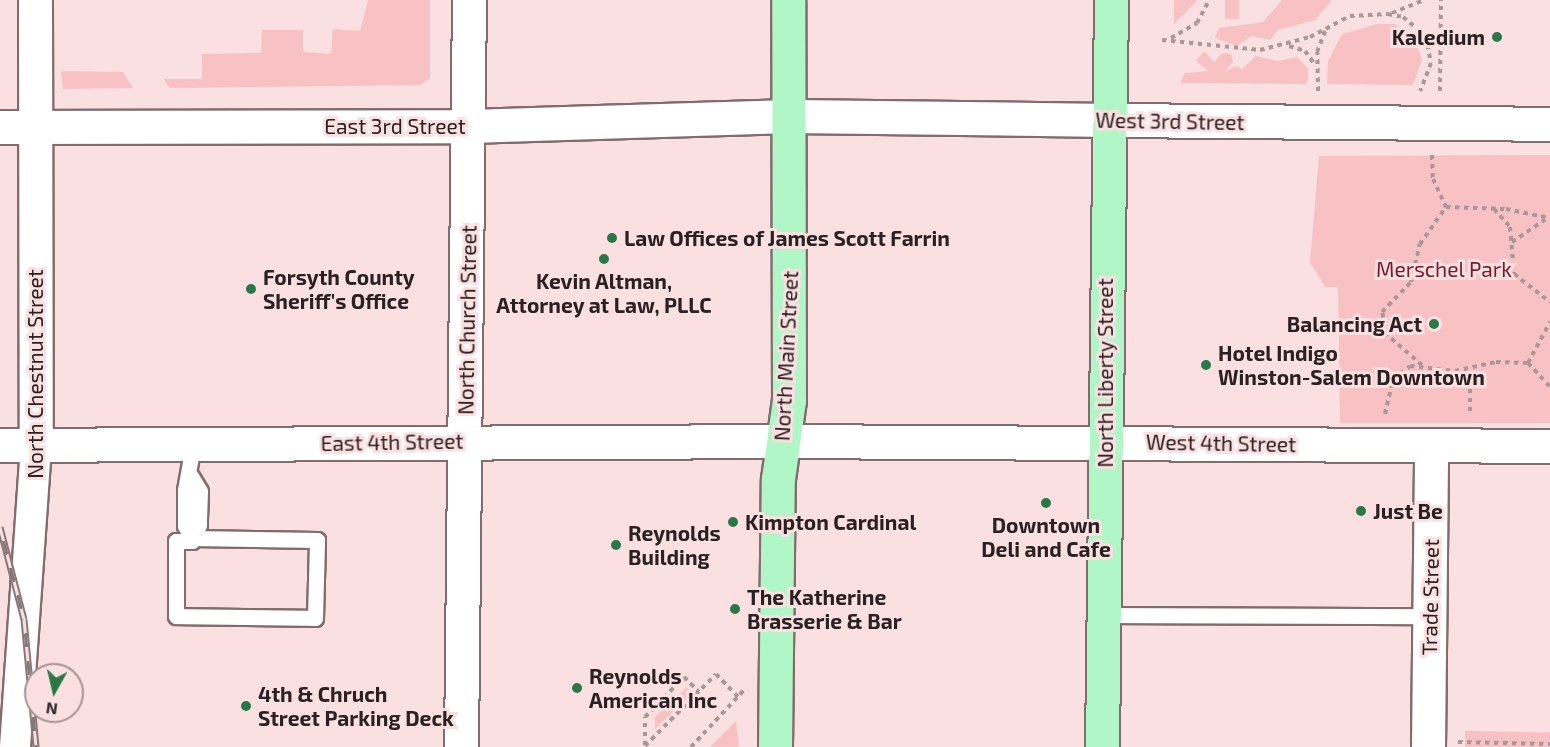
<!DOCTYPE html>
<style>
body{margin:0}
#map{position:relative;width:1550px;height:747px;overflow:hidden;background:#fae0e1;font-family:"Exo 2",sans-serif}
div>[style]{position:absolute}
.green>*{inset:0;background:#f8c2c5;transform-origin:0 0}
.path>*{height:4px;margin-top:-2px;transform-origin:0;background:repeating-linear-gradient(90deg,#aa9798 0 4.5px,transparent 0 9px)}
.roads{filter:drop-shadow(2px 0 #826c6d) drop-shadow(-2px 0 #826c6d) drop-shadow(0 2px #826c6d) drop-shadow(0 -2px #826c6d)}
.service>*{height:15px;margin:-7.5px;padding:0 7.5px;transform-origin:7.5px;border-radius:7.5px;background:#fff}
.minor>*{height:30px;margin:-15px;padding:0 15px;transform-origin:15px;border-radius:15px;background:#fff}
.tertiary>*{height:33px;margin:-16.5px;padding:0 16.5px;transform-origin:16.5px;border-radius:16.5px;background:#fff}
.secondary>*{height:33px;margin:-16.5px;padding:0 16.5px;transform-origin:16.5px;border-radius:16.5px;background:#fff}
.primary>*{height:33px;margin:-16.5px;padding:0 16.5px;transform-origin:16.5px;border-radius:16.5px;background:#b0f6c7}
.rail>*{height:7px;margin-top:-3.5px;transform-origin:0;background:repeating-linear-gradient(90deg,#fae0e1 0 14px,#887778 0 28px);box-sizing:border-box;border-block:2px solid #887778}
.dots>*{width:16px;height:16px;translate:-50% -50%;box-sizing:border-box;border:3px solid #fae0e1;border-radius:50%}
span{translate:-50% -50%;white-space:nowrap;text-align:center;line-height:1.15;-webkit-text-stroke:6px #fae0e1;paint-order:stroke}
.poi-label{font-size:21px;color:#2a2122;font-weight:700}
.right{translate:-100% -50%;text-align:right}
.left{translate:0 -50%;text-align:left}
.street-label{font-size:21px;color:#2a2122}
.park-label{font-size:21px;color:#7a192c}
.north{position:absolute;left:24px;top:663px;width:60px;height:60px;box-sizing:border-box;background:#fae0e1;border:2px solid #a79495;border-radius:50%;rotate:188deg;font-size:16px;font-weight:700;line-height:24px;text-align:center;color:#2a2122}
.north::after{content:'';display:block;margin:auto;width:21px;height:27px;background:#2a7847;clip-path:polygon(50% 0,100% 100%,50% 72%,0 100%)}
</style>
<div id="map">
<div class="green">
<i style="clip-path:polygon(368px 0,430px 0,430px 78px,421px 85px,169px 88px,164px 79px,202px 79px,202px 54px,261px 53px,262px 30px,303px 30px,303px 52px,331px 54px,333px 29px,360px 31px)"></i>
<i style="clip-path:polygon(1174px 0,1198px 0,1174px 24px)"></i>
<i style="left:1225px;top:0;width:14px;height:19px"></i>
<i style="clip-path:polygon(1282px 0,1332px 0,1315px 20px,1278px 30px,1270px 40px,1251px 36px,1237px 46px,1215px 38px,1219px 28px,1263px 22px)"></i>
<i style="clip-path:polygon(1377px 24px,1395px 24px,1414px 37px,1422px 60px,1413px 85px,1327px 84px,1328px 61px,1342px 34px)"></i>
<i style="clip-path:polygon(1204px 51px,1214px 62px,1222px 53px,1231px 54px,1233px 62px,1224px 72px,1236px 66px,1242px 69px,1256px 56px,1278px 61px,1297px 57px,1308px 68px,1308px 79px,1306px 84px,1180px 83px,1185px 73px,1208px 71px,1196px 61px)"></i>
<i style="clip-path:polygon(61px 71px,123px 72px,133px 88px,63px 89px)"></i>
<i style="clip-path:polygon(1550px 155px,1550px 423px,1340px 423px,1338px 287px,1325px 287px,1310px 262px,1319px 156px)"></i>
<i style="clip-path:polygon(687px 687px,692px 694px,655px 729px,655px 717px)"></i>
<i style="clip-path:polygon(736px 721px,739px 747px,710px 747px)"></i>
<i style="left:1465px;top:731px;width:85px;height:16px;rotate:1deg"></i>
</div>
<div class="path">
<i style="left:1392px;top:13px;width:35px;rotate:-22deg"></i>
<i style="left:1171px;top:38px;width:30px;rotate:-30deg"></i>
<i style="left:1197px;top:23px;width:26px;rotate:-62deg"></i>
<i style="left:1162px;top:40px;width:99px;rotate:5.8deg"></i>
<i style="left:1260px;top:50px;width:52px;rotate:-14.6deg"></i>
<i style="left:1310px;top:37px;width:45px;rotate:-27.7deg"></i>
<i style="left:1350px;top:16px;width:38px;rotate:-3deg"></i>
<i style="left:1388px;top:14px;width:15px;rotate:11deg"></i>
<i style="left:1403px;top:17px;width:30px;rotate:40deg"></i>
<i style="left:1426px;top:36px;width:27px;rotate:80deg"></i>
<i style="left:1431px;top:63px;width:30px;rotate:111deg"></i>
<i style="left:1289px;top:46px;width:17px;rotate:17deg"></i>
<i style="left:1305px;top:51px;width:17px;rotate:54deg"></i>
<i style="left:1318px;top:91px;width:39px;rotate:-91deg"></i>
<i style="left:1317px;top:52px;width:26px;rotate:-69deg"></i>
<i style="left:1440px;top:91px;width:91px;rotate:-89.4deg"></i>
<i style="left:1432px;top:155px;width:24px;rotate:88deg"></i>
<i style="left:1433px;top:179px;width:31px;rotate:65deg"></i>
<i style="left:1446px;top:207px;width:60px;rotate:1.9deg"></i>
<i style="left:1506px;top:209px;width:45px;rotate:11.6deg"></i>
<i style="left:1494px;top:209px;width:24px;rotate:48deg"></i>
<i style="left:1510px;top:227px;width:47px;rotate:85.1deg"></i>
<i style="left:1514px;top:274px;width:46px;rotate:37.9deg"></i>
<i style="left:1512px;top:242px;width:40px;rotate:-34deg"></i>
<i style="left:1528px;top:363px;width:47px;rotate:-61.8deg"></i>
<i style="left:1422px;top:365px;width:46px;rotate:-139.4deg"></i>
<i style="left:1387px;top:335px;width:24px;rotate:-102deg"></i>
<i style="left:1382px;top:312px;width:42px;rotate:-46deg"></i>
<i style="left:1411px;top:282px;width:39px;rotate:-77deg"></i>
<i style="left:1420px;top:244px;width:45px;rotate:-54.9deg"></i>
<i style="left:1470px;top:371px;width:44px;rotate:90deg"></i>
<i style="left:1385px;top:414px;width:36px;rotate:-77deg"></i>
<i style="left:1393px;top:379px;width:21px;rotate:-37deg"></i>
<i style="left:1410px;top:366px;width:45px;rotate:6.3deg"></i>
<i style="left:1455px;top:371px;width:42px;rotate:-12.4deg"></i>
<i style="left:1496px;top:362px;width:32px;rotate:2deg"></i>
<i style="left:1528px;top:363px;width:33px;rotate:47deg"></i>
<i style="left:1458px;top:742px;width:92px;rotate:1.2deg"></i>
<i style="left:645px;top:745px;width:28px;rotate:-90deg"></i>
<i style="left:645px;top:717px;width:56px;rotate:-45.7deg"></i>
<i style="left:684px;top:677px;width:21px;rotate:45deg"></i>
<i style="left:645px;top:746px;width:101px;rotate:-45.4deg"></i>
<i style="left:716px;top:674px;width:32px;rotate:46deg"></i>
<i style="left:691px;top:747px;width:79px;rotate:-47deg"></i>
</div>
<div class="roads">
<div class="service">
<i style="left:191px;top:476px;width:17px;rotate:59deg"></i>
<i style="left:200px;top:491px;width:34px;rotate:92deg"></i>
<i style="left:199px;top:525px;width:15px;rotate:118deg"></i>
<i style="left:192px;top:538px;width:3px;rotate:90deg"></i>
<i style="left:192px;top:541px;width:16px;rotate:180deg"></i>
<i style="left:176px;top:541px;width:75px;rotate:90deg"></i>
<i style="left:176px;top:616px;width:139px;rotate:0.8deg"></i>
<i style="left:315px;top:618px;width:78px;rotate:-88.5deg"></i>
<i style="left:317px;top:540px;width:125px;rotate:-179.1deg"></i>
<i style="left:192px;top:538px;width:14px;rotate:-120deg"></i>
<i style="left:185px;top:526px;width:36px;rotate:-90deg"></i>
<i style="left:185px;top:490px;width:46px;rotate:-79.9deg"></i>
<i style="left:1103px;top:615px;width:326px;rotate:0.2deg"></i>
</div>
<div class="minor">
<i style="left:15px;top:747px;width:301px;rotate:-86deg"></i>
</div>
<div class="tertiary">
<i style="left:35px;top:0;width:447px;rotate:89.9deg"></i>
<i style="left:1110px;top:120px;width:440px;rotate:0.5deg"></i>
<i style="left:0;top:445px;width:783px;rotate:-0.29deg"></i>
<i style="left:461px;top:747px;width:747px;rotate:-89.39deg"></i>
<i style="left:1428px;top:747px;width:301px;rotate:-89.4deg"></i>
</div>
<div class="secondary">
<i style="left:0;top:127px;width:469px;rotate:-0.1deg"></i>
<i style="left:469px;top:126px;width:321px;rotate:-1.8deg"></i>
<i style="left:790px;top:116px;width:320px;rotate:0.7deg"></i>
<i style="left:783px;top:441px;width:767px;rotate:0.37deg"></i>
</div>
<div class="primary">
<i style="left:775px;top:747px;width:268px;rotate:-89.4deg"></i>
<i style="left:778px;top:479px;width:80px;rotate:-82.1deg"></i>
<i style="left:789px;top:400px;width:400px;rotate:-90.1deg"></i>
<i style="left:1102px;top:747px;width:747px;rotate:-89.31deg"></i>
</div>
</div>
<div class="rail">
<i style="left:0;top:527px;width:95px;rotate:75.4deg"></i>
<i style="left:24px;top:619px;width:129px;rotate:84.6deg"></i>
</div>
<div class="dots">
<i style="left:1497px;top:37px;background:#2a7847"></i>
<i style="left:612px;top:238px;background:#2a7847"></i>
<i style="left:604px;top:259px;background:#2a7847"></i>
<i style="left:251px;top:289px;background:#2a7847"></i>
<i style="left:1434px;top:324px;background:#2a7847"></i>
<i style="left:1206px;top:365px;background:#2a7847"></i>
<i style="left:1046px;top:503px;background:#2a7847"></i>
<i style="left:1361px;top:511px;background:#2a7847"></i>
<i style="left:733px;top:522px;background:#2a7847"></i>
<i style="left:616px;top:545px;background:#2a7847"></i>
<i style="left:735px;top:609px;background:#2a7847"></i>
<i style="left:577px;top:688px;background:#2a7847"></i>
<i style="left:246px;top:706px;background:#2a7847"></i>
</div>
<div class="poi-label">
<span class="right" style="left:1485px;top:37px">Kaledium</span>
<span class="left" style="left:624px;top:238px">Law Offices of James Scott Farrin</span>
<span class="left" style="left:263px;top:289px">Forsyth County<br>Sheriff's Office</span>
<span style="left:604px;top:293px">Kevin Altman,<br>Attorney at Law, PLLC</span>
<span class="right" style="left:1422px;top:324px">Balancing Act</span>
<span class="left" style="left:1218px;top:365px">Hotel Indigo<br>Winston-Salem Downtown</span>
<span class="left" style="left:1373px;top:511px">Just Be</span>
<span class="left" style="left:745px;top:522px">Kimpton Cardinal</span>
<span style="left:1046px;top:537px">Downtown<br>Deli and Cafe</span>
<span class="left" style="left:628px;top:545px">Reynolds<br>Building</span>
<span class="left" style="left:747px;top:609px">The Katherine<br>Brasserie &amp; Bar</span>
<span class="left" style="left:589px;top:688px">Reynolds<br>American Inc</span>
<span class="left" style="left:258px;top:706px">4th &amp; Chruch<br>Street Parking Deck</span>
</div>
<div class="street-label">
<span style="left:1170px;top:121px;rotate:1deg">West 3rd Street</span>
<span style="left:395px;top:126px">East 3rd Street</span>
<span style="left:467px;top:320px;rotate:-89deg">North Church Street</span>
<span style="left:786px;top:356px;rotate:-87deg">North Main Street</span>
<span style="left:1105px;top:373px;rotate:-90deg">North Liberty Street</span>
<span style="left:35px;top:374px;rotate:-90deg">North Chestnut Street</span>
<span style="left:392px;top:442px;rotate:-1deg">East 4th Street</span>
<span style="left:1221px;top:443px;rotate:1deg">West 4th Street</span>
<span style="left:1430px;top:597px;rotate:-89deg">Trade Street</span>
</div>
<div class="park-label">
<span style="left:1444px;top:269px">Merschel Park</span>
</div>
<div class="north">N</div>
</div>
